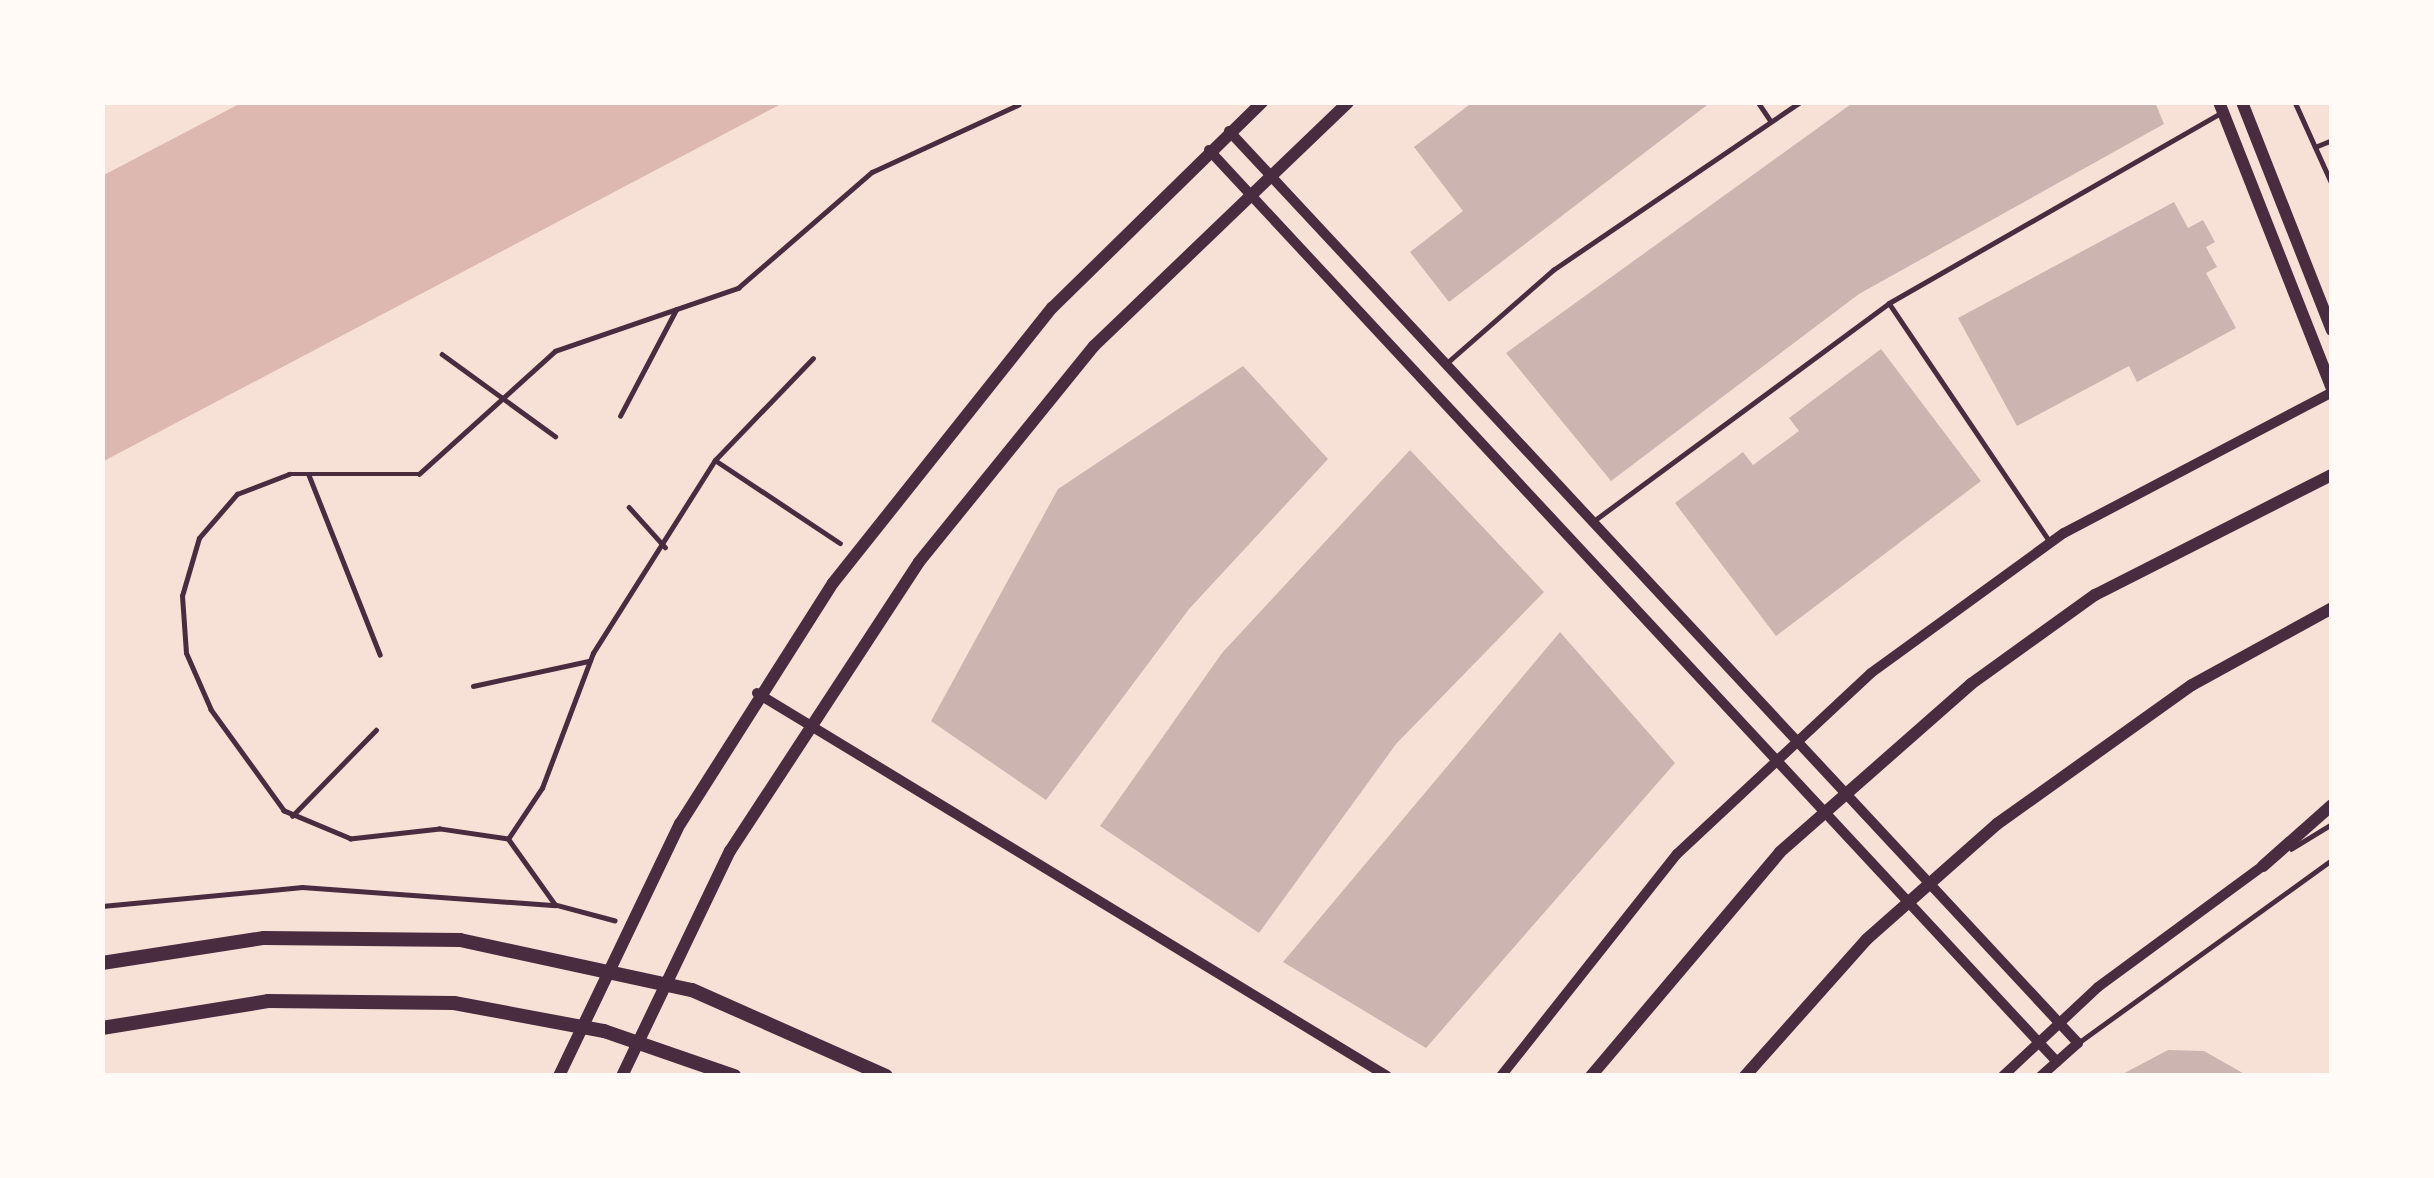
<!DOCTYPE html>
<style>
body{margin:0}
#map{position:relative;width:2434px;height:1178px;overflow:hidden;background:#f7e1d7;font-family:"Roboto Condensed",sans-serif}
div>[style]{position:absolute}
.water>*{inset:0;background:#dcb8b0}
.building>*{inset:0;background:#ccb4b1}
.path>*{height:4.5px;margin:-2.25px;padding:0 2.25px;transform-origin:2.25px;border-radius:2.25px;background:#4a2c40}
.service>*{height:4.5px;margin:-2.25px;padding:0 2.25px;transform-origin:2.25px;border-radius:2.25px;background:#4a2c40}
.minor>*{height:10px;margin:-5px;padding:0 5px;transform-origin:5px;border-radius:5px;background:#4a2c40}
.tertiary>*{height:12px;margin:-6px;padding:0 6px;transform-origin:6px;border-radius:6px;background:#4a2c40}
.secondary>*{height:14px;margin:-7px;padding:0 7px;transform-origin:7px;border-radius:7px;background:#4a2c40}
span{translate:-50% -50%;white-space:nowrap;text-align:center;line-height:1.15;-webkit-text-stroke:9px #fffaf5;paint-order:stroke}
.frame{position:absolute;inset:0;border:105px solid #fffaf5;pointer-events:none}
</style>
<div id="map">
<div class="water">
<i style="clip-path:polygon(243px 102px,785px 102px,102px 462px,102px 176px)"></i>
</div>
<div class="building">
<i style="clip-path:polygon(1473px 102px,1711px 102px,1449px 302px,1410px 252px,1463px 211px,1414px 147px)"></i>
<i style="clip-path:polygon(1854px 102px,2155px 102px,2164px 124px,1859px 294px,1611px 481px,1506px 353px)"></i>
<i style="clip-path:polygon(2174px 202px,2188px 228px,2203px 220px,2215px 242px,2206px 247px,2217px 267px,2206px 273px,2236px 328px,2137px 382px,2129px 366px,2017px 426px,1958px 318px)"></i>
<i style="clip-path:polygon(1881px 349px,1981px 481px,1776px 636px,1675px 503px,1743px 452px,1753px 465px,1799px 431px,1789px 418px)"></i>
<i style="clip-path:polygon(1243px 366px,1328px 459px,1189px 609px,1046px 800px,931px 721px,1058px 489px)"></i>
<i style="clip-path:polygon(1410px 450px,1544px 592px,1396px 744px,1259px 933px,1100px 826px,1222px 653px)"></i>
<i style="clip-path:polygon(1560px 632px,1675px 763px,1426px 1048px,1283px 962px)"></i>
<i style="clip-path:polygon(2168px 1050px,2204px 1051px,2248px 1076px,2119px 1076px)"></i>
</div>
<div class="path">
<i style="left:2295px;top:102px;width:90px;rotate:65.7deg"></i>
<i style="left:2315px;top:147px;width:18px;rotate:-22deg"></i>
<i style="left:442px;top:354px;width:140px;rotate:36deg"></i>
<i style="left:620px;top:416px;width:120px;rotate:-62.2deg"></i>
<i style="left:715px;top:460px;width:150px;rotate:33.6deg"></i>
<i style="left:309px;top:475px;width:193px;rotate:68.4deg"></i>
<i style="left:629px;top:507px;width:54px;rotate:48deg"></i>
<i style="left:473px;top:686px;width:119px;rotate:-12.2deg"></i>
<i style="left:292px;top:816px;width:120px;rotate:-45.7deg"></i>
<i style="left:508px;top:839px;width:61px;rotate:-56.3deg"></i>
<i style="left:542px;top:788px;width:144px;rotate:-69.3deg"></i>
<i style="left:593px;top:653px;width:228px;rotate:-57.7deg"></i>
<i style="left:715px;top:460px;width:141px;rotate:-46.1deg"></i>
<i style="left:102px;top:906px;width:201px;rotate:-5.4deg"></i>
<i style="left:302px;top:887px;width:254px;rotate:4.1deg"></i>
<i style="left:615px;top:921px;width:62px;rotate:-165.1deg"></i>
<i style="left:555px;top:905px;width:81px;rotate:-125.5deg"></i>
<i style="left:508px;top:839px;width:69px;rotate:-171.6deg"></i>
<i style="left:440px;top:829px;width:90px;rotate:173.6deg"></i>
<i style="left:351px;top:839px;width:73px;rotate:-157.3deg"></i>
<i style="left:284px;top:811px;width:125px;rotate:-125.9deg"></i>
<i style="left:211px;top:710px;width:62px;rotate:-113.7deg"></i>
<i style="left:186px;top:653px;width:57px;rotate:-94deg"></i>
<i style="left:182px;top:596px;width:60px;rotate:-73.7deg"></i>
<i style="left:199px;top:538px;width:58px;rotate:-49.2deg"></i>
<i style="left:237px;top:494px;width:56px;rotate:-21deg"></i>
<i style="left:289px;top:474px;width:130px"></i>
<i style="left:419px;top:474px;width:183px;rotate:-42.1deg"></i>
<i style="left:555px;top:351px;width:194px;rotate:-19deg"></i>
<i style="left:738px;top:288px;width:177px;rotate:-40.9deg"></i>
<i style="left:872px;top:172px;width:161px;rotate:-24.7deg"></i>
</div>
<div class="service">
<i style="left:1758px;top:102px;width:22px;rotate:56deg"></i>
<i style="left:1889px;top:303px;width:288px;rotate:56deg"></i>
<i style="left:1448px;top:362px;width:140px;rotate:-41.2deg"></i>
<i style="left:1553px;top:270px;width:299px;rotate:-34.2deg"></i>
<i style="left:1595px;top:520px;width:365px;rotate:-36.4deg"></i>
<i style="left:1889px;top:303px;width:385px;rotate:-29.8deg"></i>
<i style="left:2291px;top:849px;width:48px;rotate:-31.4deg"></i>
<i style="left:2078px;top:1043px;width:313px;rotate:-35.8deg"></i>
</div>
<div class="minor">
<i style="left:1229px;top:131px;width:1246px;rotate:47.05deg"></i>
<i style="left:2078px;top:1043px;width:50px;rotate:138.3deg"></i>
<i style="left:1209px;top:150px;width:1245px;rotate:47.08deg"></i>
<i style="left:757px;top:693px;width:737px;rotate:31.3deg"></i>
<i style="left:1501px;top:1076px;width:283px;rotate:-51.6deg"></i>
<i style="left:1677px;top:854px;width:265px;rotate:-43deg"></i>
<i style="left:1871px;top:673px;width:238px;rotate:-36deg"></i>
<i style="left:2064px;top:533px;width:303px;rotate:-27.7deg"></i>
<i style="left:2003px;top:1076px;width:130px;rotate:-43.1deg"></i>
<i style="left:2098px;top:987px;width:205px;rotate:-36.3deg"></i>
</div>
<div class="tertiary">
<i style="left:2219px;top:102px;width:308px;rotate:68.5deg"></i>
<i style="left:2242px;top:102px;width:245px;rotate:68.5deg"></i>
<i style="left:2263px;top:866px;width:92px;rotate:-41.5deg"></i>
<i style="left:559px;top:1076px;width:280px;rotate:-64.4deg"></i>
<i style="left:680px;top:824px;width:285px;rotate:-57.6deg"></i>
<i style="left:833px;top:583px;width:352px;rotate:-51.5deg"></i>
<i style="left:1052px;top:308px;width:294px;rotate:-44.4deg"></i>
<i style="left:622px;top:1076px;width:250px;rotate:-64.4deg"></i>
<i style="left:730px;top:851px;width:345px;rotate:-56.8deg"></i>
<i style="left:919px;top:562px;width:278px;rotate:-51deg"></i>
<i style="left:1094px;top:346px;width:352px;rotate:-43.8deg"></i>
<i style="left:1591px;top:1076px;width:293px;rotate:-49.8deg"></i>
<i style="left:1780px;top:852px;width:254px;rotate:-41.3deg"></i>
<i style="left:1971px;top:684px;width:153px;rotate:-35.7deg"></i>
<i style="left:2095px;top:595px;width:266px;rotate:-26.9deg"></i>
<i style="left:1745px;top:1076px;width:183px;rotate:-48.3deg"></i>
<i style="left:1867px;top:939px;width:174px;rotate:-41.5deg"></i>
<i style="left:1997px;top:824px;width:239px;rotate:-35.5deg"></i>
<i style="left:2192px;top:685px;width:160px;rotate:-28.8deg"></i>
</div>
<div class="secondary">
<i style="left:102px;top:963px;width:164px;rotate:-8.8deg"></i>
<i style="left:264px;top:938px;width:196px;rotate:0.6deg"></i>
<i style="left:460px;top:940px;width:237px;rotate:12.2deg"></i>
<i style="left:692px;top:990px;width:212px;rotate:23.9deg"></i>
<i style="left:102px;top:1028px;width:168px;rotate:-9.2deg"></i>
<i style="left:268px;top:1001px;width:186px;rotate:0.6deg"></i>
<i style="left:454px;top:1003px;width:153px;rotate:10.6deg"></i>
<i style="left:604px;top:1031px;width:138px;rotate:19.1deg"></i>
</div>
<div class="frame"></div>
</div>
